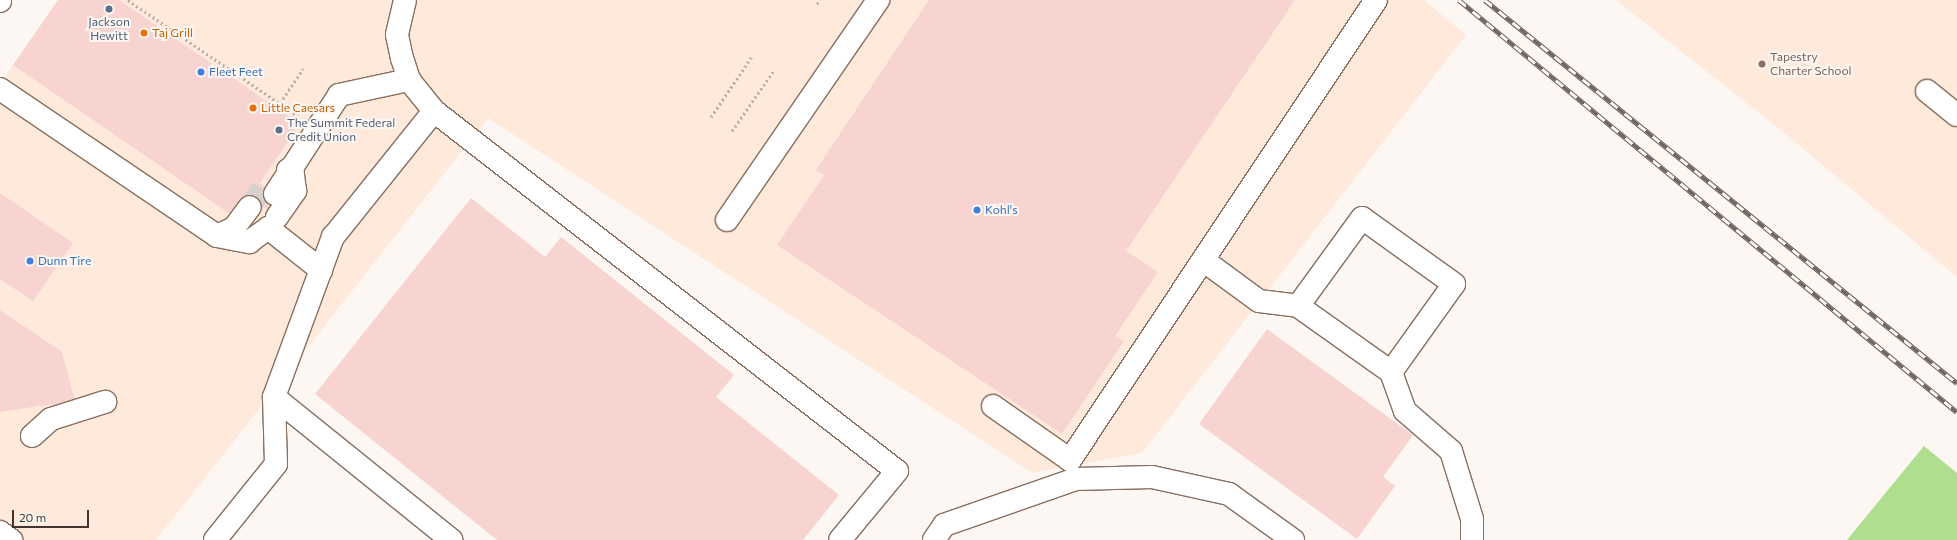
<!DOCTYPE html>
<style>
body{margin:0}
#map{position:relative;width:1957px;height:540px;overflow:hidden;background:#fcf7f3;font-family:Commissioner,sans-serif}
div>[style]{position:absolute}
.built>*{inset:0;background:#fee9db}
.green>*{inset:0;background:#afdf8e}
.building>*{inset:0;background:#f7d4d0}
.minor-tunnel>*{height:22px;margin-top:-11px;transform-origin:0;background:repeating-linear-gradient(90deg,#d7d0cc 0 22px,transparent 0 33px)}
.path>*{height:2.5px;margin-top:-1.25px;transform-origin:0;background:repeating-linear-gradient(90deg,#b6aea9 0 2px,transparent 0 5px)}
.roads{filter:drop-shadow(1px 0 #886f5f) drop-shadow(-1px 0 #886f5f) drop-shadow(0 1px #886f5f) drop-shadow(0 -1px #886f5f)}
.minor>*{height:22px;margin:-11px;padding:0 11px;transform-origin:11px;border-radius:11px;background:#fff}
.major>*{height:22px;margin:-11px;padding:0 11px;transform-origin:11px;border-radius:11px;background:#fff}
.rail>*{height:4.5px;margin-top:-2.25px;transform-origin:0;background:repeating-linear-gradient(90deg,#fcf7f3 0 9px,#6d645d 0 18px);box-sizing:border-box;border-block:1px solid #6d645d}
.dots>*{width:11px;height:11px;translate:-50% -50%;box-sizing:border-box;border:2px solid #fcf7f3;border-radius:50%}
span{translate:-50% -50%;white-space:nowrap;text-align:center;line-height:1.15;-webkit-text-stroke:4px #fcf7f3;paint-order:stroke}
.service-label{font-size:12px;color:#4e5e75}
.left{translate:0 -50%;text-align:left}
.food-label{font-size:12px;color:#c56008}
.education-label{font-size:12px;color:#785e54}
.shop-label{font-size:12px;color:#366cbe}
.scale{position:absolute;left:12px;top:510px;width:77px;height:18px;box-sizing:border-box;border:2px solid #41362f;border-top:0;padding-left:5px;font-size:12px;line-height:14px;white-space:nowrap;color:#41362f;-webkit-text-stroke:3px #fcf7f3;paint-order:stroke}
</style>
<div id="map">
<div class="built">
<i style="clip-path:polygon(58px 0,1424px 0,1466px 35px,1142px 453px,1032px 473px,488px 118px,156px 540px,0 540px,0 84px)"></i>
<i style="clip-path:polygon(1616px 0,1957px 0,1957px 277px,1777px 127px)"></i>
</div>
<div class="green">
<i style="clip-path:polygon(1924px 446px,1957px 473px,1957px 540px,1847px 540px)"></i>
</div>
<div class="building">
<i style="clip-path:polygon(58px 0,119px 0,300px 124px,260px 183px,287px 202px,277px 217px,259px 204px,236px 218px,13px 65px)"></i>
<i style="clip-path:polygon(929px 0,1295px 0,1126px 251px,1158px 272px,1115px 336px,1124px 341px,1062px 434px,777px 245px,824px 175px,816px 170px)"></i>
<i style="clip-path:polygon(0 193px,73px 243px,33px 301px,0 279px)"></i>
<i style="clip-path:polygon(471px 198px,545px 257px,561px 237px,734px 375px,716px 397px,839px 495px,803px 540px,497px 540px,315px 394px)"></i>
<i style="clip-path:polygon(0 310px,62px 352px,77px 409px,55px 415px,52px 404px,0 412px)"></i>
<i style="clip-path:polygon(1267px 329px,1413px 435px,1383px 477px,1395px 486px,1357px 539px,1199px 424px)"></i>
</div>
<div class="minor-tunnel">
<i style="left:250px;top:207px;width:25px;rotate:-56deg"></i>
</div>
<div class="path">
<i style="left:128px;top:0;width:206px;rotate:34.3deg"></i>
<i style="left:817px;top:4px;width:5px;rotate:-53deg"></i>
<i style="left:280px;top:103px;width:41px;rotate:-55.9deg"></i>
<i style="left:711px;top:117px;width:73px;rotate:-56.1deg"></i>
<i style="left:732px;top:131px;width:74px;rotate:-55.5deg"></i>
</div>
<div class="roads">
<div class="minor">
<i style="left:405px;top:0;width:36px;rotate:103deg"></i>
<i style="left:397px;top:35px;width:24px;rotate:78deg"></i>
<i style="left:402px;top:58px;width:23px;rotate:72deg"></i>
<i style="left:409px;top:80px;width:40px;rotate:51deg"></i>
<i style="left:0;top:89px;width:262px;rotate:34.1deg"></i>
<i style="left:217px;top:236px;width:33px;rotate:11deg"></i>
<i style="left:249px;top:242px;width:24px;rotate:-36deg"></i>
<i style="left:268px;top:228px;width:68px;rotate:38.4deg"></i>
<i style="left:1927px;top:91px;width:38px;rotate:39deg"></i>
<i style="left:275px;top:194px;width:118px;rotate:-57.1deg"></i>
<i style="left:339px;top:95px;width:72px;rotate:-12.1deg"></i>
<i style="left:277px;top:217px;width:32px;rotate:-55deg"></i>
<i style="left:295px;top:191px;width:24px;rotate:-97deg"></i>
<i style="left:292px;top:167px;width:5px;rotate:143deg"></i>
<i style="left:727px;top:220px;width:267px;rotate:-55.5deg"></i>
<i style="left:217px;top:236px;width:19px;rotate:-25deg"></i>
<i style="left:234px;top:228px;width:26px;rotate:-53deg"></i>
<i style="left:1203px;top:260px;width:69px;rotate:36.2deg"></i>
<i style="left:1259px;top:301px;width:39px;rotate:7deg"></i>
<i style="left:1391px;top:372px;width:108px;rotate:-54.4deg"></i>
<i style="left:1454px;top:284px;width:113px;rotate:-144.3deg"></i>
<i style="left:1362px;top:218px;width:109px;rotate:126deg"></i>
<i style="left:1298px;top:306px;width:114px;rotate:35.4deg"></i>
<i style="left:1391px;top:372px;width:41px;rotate:70.3deg"></i>
<i style="left:1405px;top:411px;width:61px;rotate:41deg"></i>
<i style="left:1451px;top:451px;width:71px;rotate:72.8deg"></i>
<i style="left:1472px;top:519px;width:21px;rotate:90deg"></i>
<i style="left:274px;top:397px;width:228px;rotate:38.9deg"></i>
<i style="left:993px;top:406px;width:94px;rotate:35deg"></i>
<i style="left:1070px;top:460px;width:552px;rotate:-56.37deg"></i>
<i style="left:32px;top:436px;width:25px;rotate:-42deg"></i>
<i style="left:51px;top:419px;width:57px;rotate:-17.5deg"></i>
<i style="left:0;top:532px;width:14px;rotate:36deg"></i>
<i style="left:215px;top:540px;width:97px;rotate:-51.2deg"></i>
<i style="left:276px;top:464px;width:67px;rotate:-91.7deg"></i>
<i style="left:274px;top:397px;width:171px;rotate:-69.8deg"></i>
<i style="left:333px;top:237px;width:161px;rotate:-51.3deg"></i>
<i style="left:434px;top:111px;width:586px;rotate:37.87deg"></i>
<i style="left:897px;top:471px;width:89px;rotate:129.6deg"></i>
<i style="left:934px;top:540px;width:18px;rotate:-56deg"></i>
<i style="left:944px;top:525px;width:140px;rotate:-19.2deg"></i>
<i style="left:1076px;top:479px;width:76px;rotate:-1.5deg"></i>
<i style="left:1152px;top:477px;width:79px;rotate:12.4deg"></i>
<i style="left:1229px;top:494px;width:79px;rotate:35.7deg"></i>
</div>
<div class="major">
<i style="left:0;top:1px;width:1px;rotate:-90deg"></i>
</div>
</div>
<div class="rail">
<i style="left:1459px;top:0;width:646px;rotate:39.6deg"></i>
<i style="left:1485px;top:0;width:608px;rotate:39.06deg"></i>
</div>
<div class="dots">
<i style="left:109px;top:9px;background:#5c6f8a"></i>
<i style="left:144px;top:33px;background:#e8710a"></i>
<i style="left:1762px;top:64px;background:#8d6e63"></i>
<i style="left:201px;top:72px;background:#3f7fe0"></i>
<i style="left:253px;top:108px;background:#e8710a"></i>
<i style="left:279px;top:130px;background:#5c6f8a"></i>
<i style="left:977px;top:210px;background:#3f7fe0"></i>
<i style="left:30px;top:261px;background:#3f7fe0"></i>
</div>
<div class="service-label">
<span style="left:109px;top:29px">Jackson<br>Hewitt</span>
<span class="left" style="left:287px;top:130px">The Summit Federal<br>Credit Union</span>
</div>
<div class="food-label">
<span class="left" style="left:152px;top:33px">Taj Grill</span>
<span class="left" style="left:261px;top:108px">Little Caesars</span>
</div>
<div class="education-label">
<span class="left" style="left:1770px;top:64px">Tapestry<br>Charter School</span>
</div>
<div class="shop-label">
<span class="left" style="left:209px;top:72px">Fleet Feet</span>
<span class="left" style="left:985px;top:210px">Kohl's</span>
<span class="left" style="left:38px;top:261px">Dunn Tire</span>
</div>
<div class="scale">20 m</div>
</div>
